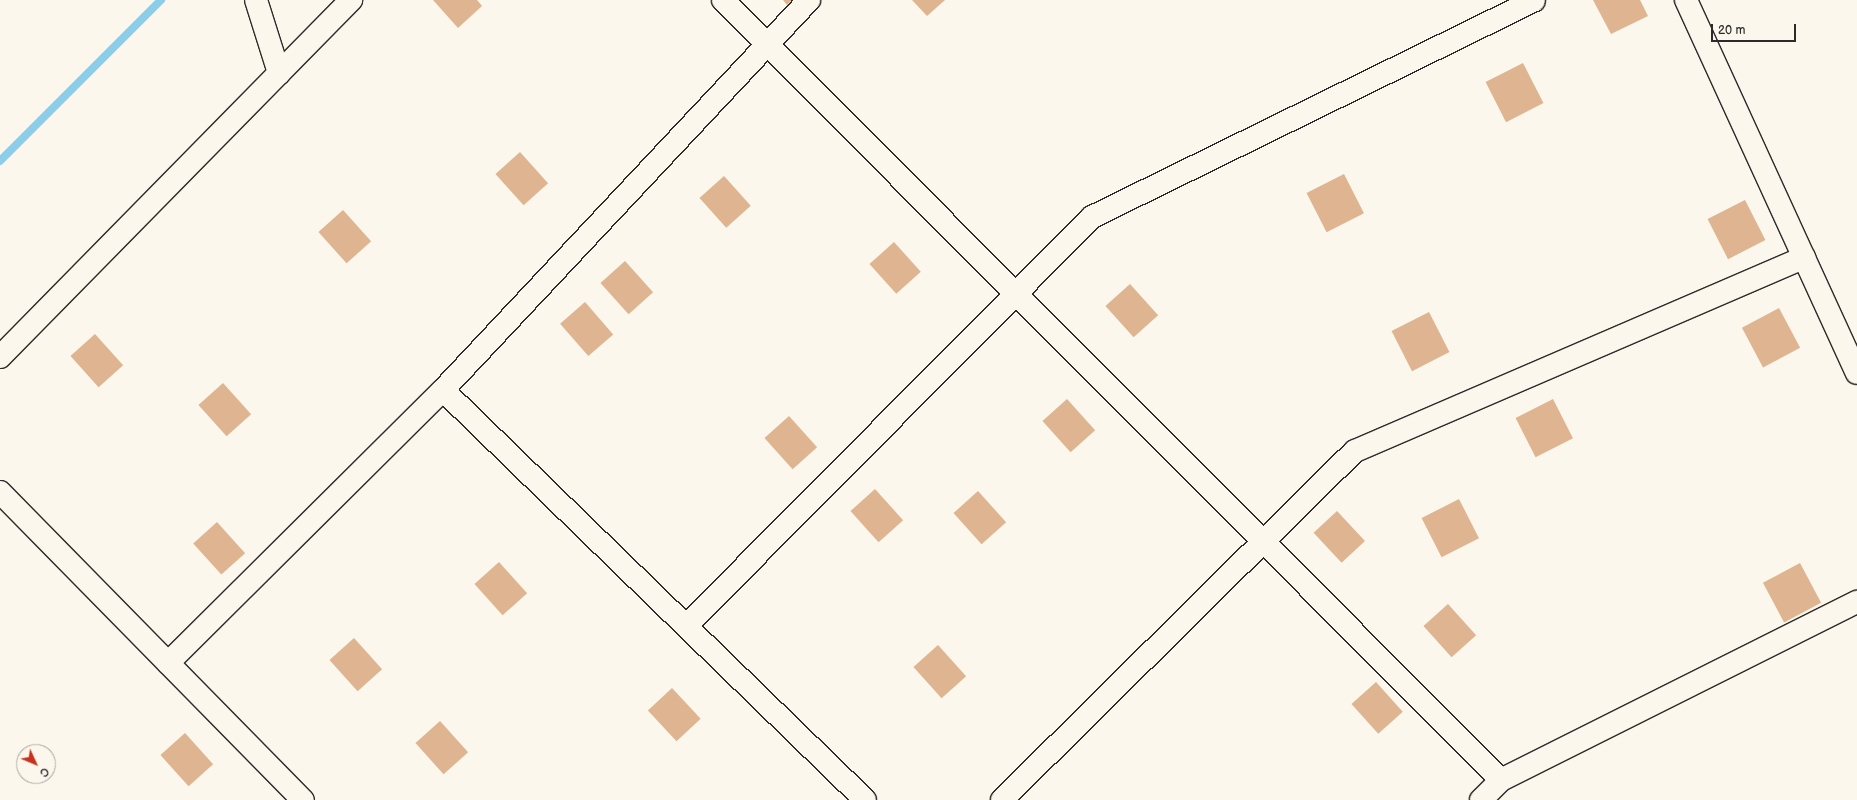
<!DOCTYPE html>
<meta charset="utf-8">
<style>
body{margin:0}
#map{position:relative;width:1857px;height:800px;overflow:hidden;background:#fbf7ec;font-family:"Balsamiq Sans",sans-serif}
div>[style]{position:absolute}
.stream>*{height:8px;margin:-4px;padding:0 4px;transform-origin:4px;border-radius:4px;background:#8aceeb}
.building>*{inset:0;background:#dfb490;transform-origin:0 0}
.roads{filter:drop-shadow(1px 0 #2b2b2b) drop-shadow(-1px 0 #2b2b2b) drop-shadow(0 1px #2b2b2b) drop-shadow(0 -1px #2b2b2b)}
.minor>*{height:22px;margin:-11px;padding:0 11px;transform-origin:11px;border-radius:11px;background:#fbf7ec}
span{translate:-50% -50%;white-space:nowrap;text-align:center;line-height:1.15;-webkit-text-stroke:3px #fbf7ec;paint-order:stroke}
.north{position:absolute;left:16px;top:744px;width:40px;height:40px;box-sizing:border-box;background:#fbf7ec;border:1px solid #a8a59f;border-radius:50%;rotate:134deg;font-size:11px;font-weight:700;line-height:16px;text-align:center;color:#2b2b2b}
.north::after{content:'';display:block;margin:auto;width:14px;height:18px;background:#c8321e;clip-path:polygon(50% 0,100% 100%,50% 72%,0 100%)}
.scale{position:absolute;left:1711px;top:24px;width:85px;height:18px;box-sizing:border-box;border:2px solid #2b2b2b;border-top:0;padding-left:5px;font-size:12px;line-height:14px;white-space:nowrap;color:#2b2b2b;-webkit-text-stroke:3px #fbf7ec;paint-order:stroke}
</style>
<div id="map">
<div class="stream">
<i style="left:0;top:161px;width:228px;rotate:-45deg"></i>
</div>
<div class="building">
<i style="clip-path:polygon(433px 0,477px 0,482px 6px,458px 28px)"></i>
<i style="clip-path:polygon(783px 0,792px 0,787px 5px)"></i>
<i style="clip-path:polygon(912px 0,945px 0,927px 16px)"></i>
<i style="clip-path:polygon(1593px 0,1640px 0,1648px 16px,1611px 34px)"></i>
<i style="left:1523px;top:63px;width:45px;height:42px;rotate:63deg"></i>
<i style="left:520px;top:152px;width:42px;height:33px;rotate:48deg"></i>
<i style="left:1344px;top:174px;width:44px;height:42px;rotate:63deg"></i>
<i style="left:724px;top:176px;width:40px;height:33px;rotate:48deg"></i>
<i style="left:1745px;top:200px;width:45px;height:42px;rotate:63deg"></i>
<i style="left:343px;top:210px;width:42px;height:33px;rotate:48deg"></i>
<i style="left:894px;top:242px;width:40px;height:33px;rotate:48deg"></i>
<i style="left:625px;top:261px;width:42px;height:33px;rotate:48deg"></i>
<i style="left:1130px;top:284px;width:42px;height:33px;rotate:48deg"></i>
<i style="left:585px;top:302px;width:43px;height:33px;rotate:49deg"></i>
<i style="left:1779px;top:308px;width:45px;height:42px;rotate:62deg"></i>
<i style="left:1429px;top:312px;width:45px;height:42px;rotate:63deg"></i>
<i style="left:95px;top:334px;width:42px;height:33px;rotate:48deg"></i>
<i style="left:223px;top:383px;width:42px;height:33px;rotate:48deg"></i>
<i style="left:1067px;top:399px;width:42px;height:33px;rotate:48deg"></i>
<i style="left:1553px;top:399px;width:44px;height:42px;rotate:63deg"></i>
<i style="left:789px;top:416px;width:42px;height:33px;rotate:48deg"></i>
<i style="left:875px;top:489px;width:42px;height:33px;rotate:48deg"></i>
<i style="left:978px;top:491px;width:42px;height:33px;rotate:48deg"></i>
<i style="left:1459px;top:499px;width:44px;height:42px;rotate:63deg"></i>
<i style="left:1337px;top:511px;width:41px;height:32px;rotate:47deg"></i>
<i style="left:217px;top:522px;width:42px;height:32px;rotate:48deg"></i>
<i style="left:499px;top:562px;width:42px;height:33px;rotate:48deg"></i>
<i style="left:1800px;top:563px;width:45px;height:42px;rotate:62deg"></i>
<i style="left:1448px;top:604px;width:42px;height:33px;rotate:48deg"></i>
<i style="left:354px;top:638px;width:42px;height:33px;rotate:48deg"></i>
<i style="left:938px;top:645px;width:42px;height:33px;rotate:48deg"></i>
<i style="left:1376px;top:682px;width:40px;height:33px;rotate:48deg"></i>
<i style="left:672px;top:688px;width:42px;height:33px;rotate:47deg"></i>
<i style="left:440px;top:721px;width:42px;height:33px;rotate:48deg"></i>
<i style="left:185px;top:733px;width:42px;height:33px;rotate:48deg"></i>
</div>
<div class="roads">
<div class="minor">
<i style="left:256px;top:0;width:77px;rotate:72.5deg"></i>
<i style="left:723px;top:0;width:1102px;rotate:45.07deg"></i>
<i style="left:1686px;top:0;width:410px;rotate:65.4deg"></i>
<i style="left:0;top:357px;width:501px;rotate:-45.49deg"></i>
<i style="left:443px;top:390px;width:588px;rotate:44.17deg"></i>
<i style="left:0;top:492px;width:432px;rotate:45.5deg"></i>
<i style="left:686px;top:626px;width:576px;rotate:-45.21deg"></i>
<i style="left:1092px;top:217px;width:492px;rotate:-26.1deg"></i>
<i style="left:168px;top:663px;width:387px;rotate:-44.8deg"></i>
<i style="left:443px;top:390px;width:535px;rotate:-46.82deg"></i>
<i style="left:1002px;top:800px;width:496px;rotate:-44.7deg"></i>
<i style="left:1355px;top:451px;width:489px;rotate:-23.3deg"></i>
<i style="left:1481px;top:800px;width:28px;rotate:-45deg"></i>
<i style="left:1501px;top:780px;width:398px;rotate:-26.6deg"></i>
</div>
</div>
<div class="north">С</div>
<div class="scale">20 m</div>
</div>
